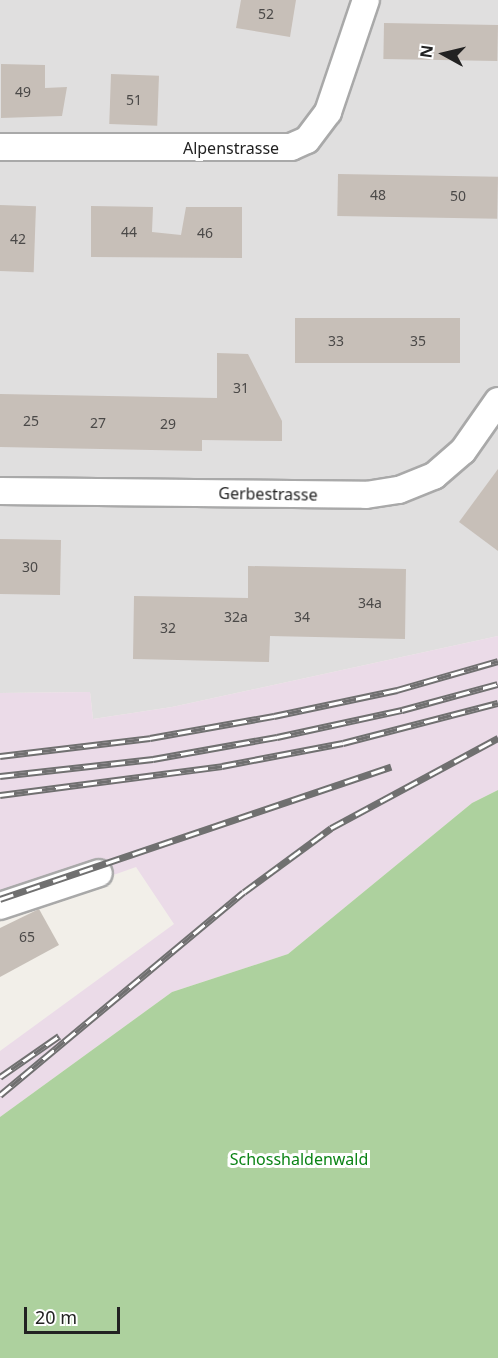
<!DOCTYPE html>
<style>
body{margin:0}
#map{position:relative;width:498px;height:1358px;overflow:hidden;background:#f2efe9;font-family:"Noto Sans",sans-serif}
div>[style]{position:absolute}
.residential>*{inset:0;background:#e0dfdf}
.industrial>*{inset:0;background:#ebdbe8}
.forest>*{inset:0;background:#add19e}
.building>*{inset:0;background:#c7bfb8;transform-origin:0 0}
.roads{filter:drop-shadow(2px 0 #a9a9a9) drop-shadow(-2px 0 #a9a9a9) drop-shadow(0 2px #a9a9a9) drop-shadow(0 -2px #a9a9a9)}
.street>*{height:26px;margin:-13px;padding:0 13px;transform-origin:13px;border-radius:13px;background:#fff}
.rail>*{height:7px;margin-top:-3.5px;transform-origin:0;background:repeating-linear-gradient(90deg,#fff 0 14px,#707070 0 28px);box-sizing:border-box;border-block:2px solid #707070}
span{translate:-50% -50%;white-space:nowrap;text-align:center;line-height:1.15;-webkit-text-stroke:6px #fff;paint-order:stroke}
.number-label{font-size:14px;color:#4b4948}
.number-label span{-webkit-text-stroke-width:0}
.street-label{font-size:16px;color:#222}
.park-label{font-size:16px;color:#0c8416}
.north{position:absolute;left:414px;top:24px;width:60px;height:60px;-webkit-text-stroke:4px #fff;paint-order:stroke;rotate:278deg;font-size:16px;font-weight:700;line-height:24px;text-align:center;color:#222}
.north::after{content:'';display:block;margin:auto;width:21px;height:27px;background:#222;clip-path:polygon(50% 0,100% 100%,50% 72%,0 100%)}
.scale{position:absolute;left:24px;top:1307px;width:96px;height:27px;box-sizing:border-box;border:3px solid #222;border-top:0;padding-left:8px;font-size:18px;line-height:21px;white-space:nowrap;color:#222;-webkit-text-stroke:4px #fff;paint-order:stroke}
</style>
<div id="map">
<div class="residential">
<i style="clip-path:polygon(0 0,498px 0,498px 636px,172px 707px,93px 719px,90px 692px,0 693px)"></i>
</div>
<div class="industrial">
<i style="clip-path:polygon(498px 636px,498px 790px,472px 803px,288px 954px,172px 992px,0 1117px,0 1051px,174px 924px,136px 867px,0 915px,0 693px,90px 692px,93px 719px,172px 707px)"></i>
</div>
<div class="forest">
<i style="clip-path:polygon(498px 790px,498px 1358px,0 1358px,0 1117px,172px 992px,288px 954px,472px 803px)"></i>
</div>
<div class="building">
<i style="clip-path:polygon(241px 0,296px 0,290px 37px,236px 28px)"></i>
<i style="left:384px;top:23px;width:114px;height:36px;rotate:1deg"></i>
<i style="clip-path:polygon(1px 64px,45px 65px,45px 88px,67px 87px,62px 116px,1px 118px)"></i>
<i style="left:111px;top:74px;width:48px;height:50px;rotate:2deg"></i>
<i style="left:338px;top:174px;width:160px;height:42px;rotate:1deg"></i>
<i style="left:0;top:205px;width:36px;height:66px;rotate:2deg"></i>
<i style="clip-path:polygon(91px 206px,153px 207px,152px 232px,181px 235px,186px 207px,242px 207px,242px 258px,91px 257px)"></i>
<i style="left:460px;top:318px;width:45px;height:165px;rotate:90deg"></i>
<i style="clip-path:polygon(217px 353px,248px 354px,282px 421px,282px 441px,202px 440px,202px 451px,0 447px,0 394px,217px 398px)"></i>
<i style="clip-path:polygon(498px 469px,498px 551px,459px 522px)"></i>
<i style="left:0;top:539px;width:61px;height:55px;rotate:1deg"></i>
<i style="clip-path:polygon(248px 566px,406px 569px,405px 639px,270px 636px,269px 662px,133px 659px,134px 596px,248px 598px)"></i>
<i style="clip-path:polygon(39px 909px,59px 945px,0 977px,0 928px)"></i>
</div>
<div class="roads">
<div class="street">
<i style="left:0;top:147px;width:291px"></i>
<i style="left:291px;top:147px;width:17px;rotate:-24deg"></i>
<i style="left:307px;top:140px;width:35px;rotate:-53deg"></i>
<i style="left:328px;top:112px;width:118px;rotate:-71.3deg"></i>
<i style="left:0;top:491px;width:366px;rotate:0.6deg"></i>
<i style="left:366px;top:495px;width:33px;rotate:-9deg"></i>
<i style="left:399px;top:490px;width:38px;rotate:-22deg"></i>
<i style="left:434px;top:476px;width:38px;rotate:-41deg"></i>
<i style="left:463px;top:451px;width:61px;rotate:-55deg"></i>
<i style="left:0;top:906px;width:104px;rotate:-18.4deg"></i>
</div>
</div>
<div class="rail">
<i style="left:0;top:756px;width:151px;rotate:-6.8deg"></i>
<i style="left:150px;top:738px;width:126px;rotate:-10.1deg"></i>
<i style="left:274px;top:716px;width:126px;rotate:-11.9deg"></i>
<i style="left:397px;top:690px;width:105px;rotate:-16deg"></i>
<i style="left:0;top:776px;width:154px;rotate:-6.3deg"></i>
<i style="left:153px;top:759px;width:126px;rotate:-10.1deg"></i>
<i style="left:277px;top:737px;width:128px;rotate:-12.2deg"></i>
<i style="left:402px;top:710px;width:99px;rotate:-15.2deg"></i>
<i style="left:0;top:795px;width:224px;rotate:-7.4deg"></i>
<i style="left:222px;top:766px;width:123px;rotate:-10.8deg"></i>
<i style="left:343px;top:743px;width:160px;rotate:-14.5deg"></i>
<i style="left:0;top:899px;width:413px;rotate:-18.7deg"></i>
<i style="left:0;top:1077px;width:72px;rotate:-34.8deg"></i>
<i style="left:0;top:1095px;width:317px;rotate:-39.8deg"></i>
<i style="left:244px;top:892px;width:108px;rotate:-36.3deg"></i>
<i style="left:331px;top:828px;width:190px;rotate:-28.3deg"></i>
</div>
<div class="number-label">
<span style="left:266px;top:14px">52</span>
<span style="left:23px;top:92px">49</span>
<span style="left:134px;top:100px">51</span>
<span style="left:378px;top:195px">48</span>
<span style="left:458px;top:196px">50</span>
<span style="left:129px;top:232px">44</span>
<span style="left:205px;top:233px">46</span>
<span style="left:18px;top:239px">42</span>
<span style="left:336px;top:341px">33</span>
<span style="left:418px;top:341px">35</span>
<span style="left:241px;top:388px">31</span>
<span style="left:31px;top:421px">25</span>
<span style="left:98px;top:423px">27</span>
<span style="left:168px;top:424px">29</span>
<span style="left:30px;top:567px">30</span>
<span style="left:370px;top:603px">34a</span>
<span style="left:236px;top:617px">32a</span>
<span style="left:302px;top:617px">34</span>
<span style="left:168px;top:628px">32</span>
<span style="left:27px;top:937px">65</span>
</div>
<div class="street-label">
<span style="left:231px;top:148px">Alpenstrasse</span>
<span style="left:268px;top:494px;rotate:1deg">Gerbestrasse</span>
</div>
<div class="park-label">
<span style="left:299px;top:1159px">Schosshaldenwald</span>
</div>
<div class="north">N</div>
<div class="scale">20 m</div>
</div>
